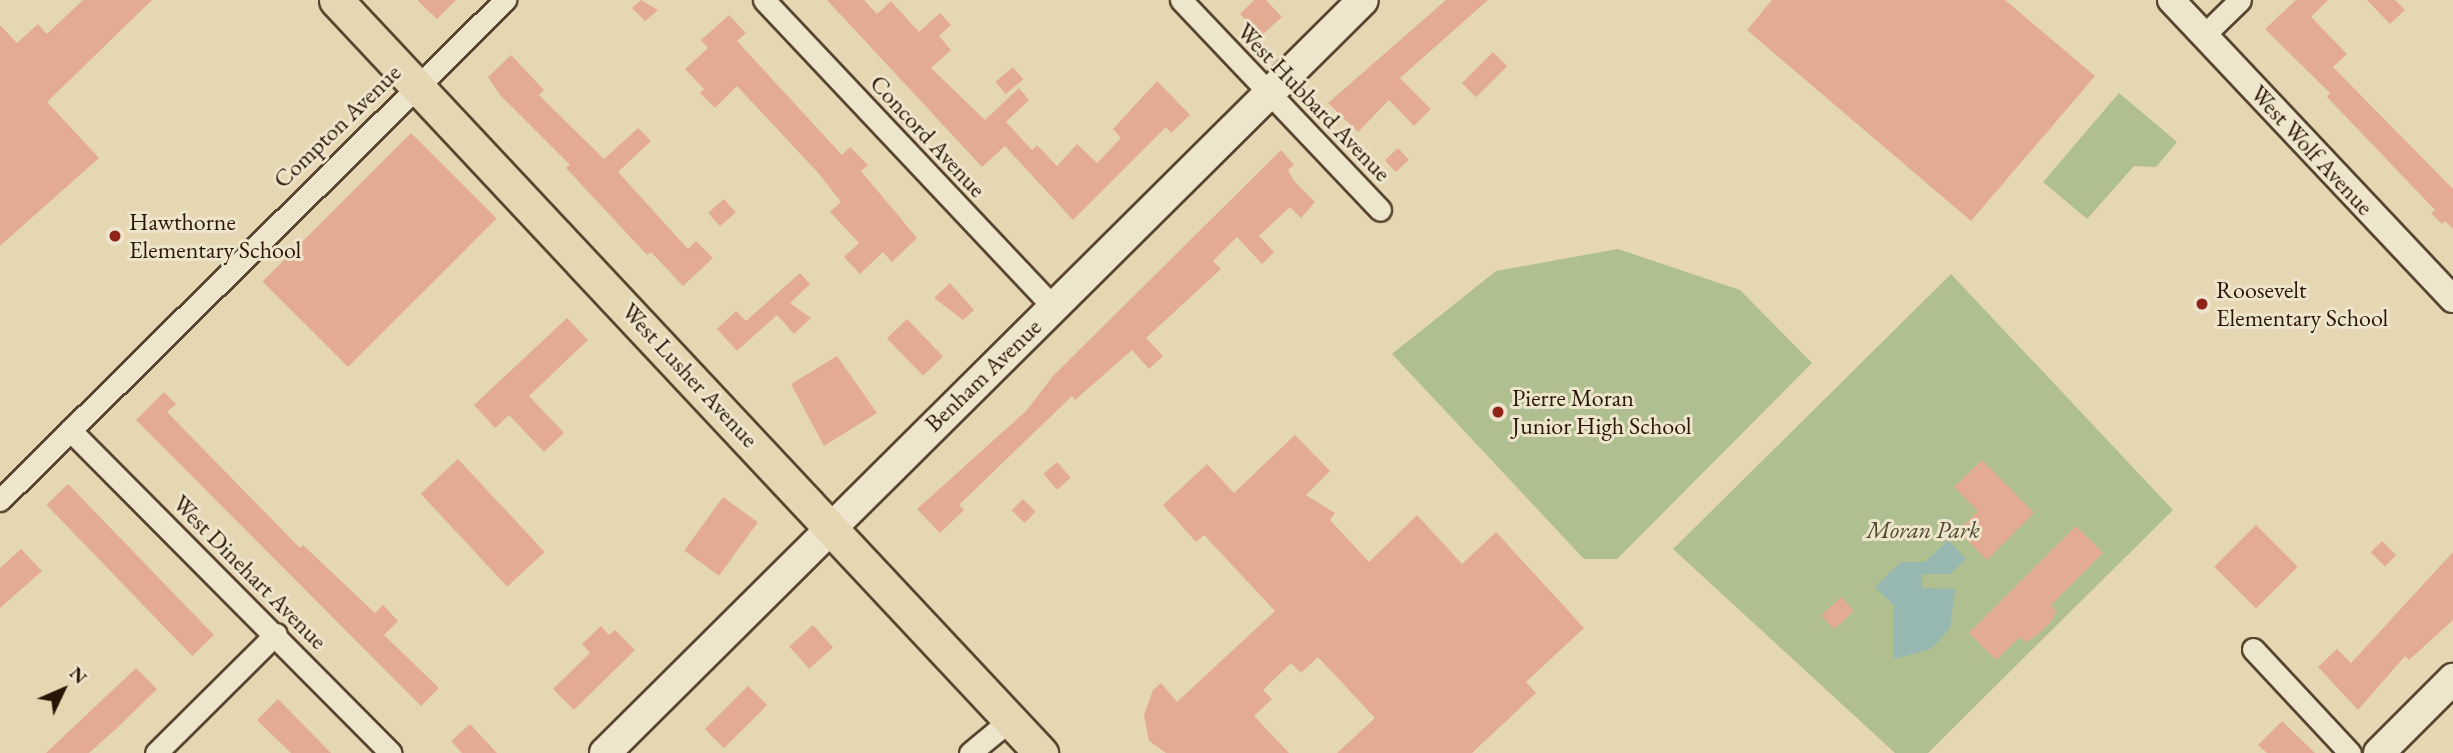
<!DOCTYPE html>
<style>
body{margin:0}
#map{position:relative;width:2453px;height:753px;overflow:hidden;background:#e5d7b2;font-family:"EB Garamond",serif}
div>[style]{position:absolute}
.green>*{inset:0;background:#afbf90}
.water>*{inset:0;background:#96b8b1}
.building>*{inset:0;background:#e3ac92;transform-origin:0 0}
.roads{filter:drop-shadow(2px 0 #584630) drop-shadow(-2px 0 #584630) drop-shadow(0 2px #584630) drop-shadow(0 -2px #584630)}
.minor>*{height:21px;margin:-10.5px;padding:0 10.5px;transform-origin:10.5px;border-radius:10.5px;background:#eee5cd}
.tertiary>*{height:26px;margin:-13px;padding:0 13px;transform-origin:13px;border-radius:13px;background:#eee5cd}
.secondary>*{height:30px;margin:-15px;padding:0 15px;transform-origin:15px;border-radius:15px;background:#eee5cd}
.primary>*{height:33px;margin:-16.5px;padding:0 16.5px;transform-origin:16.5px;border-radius:16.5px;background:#e5d7b2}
.dots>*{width:19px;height:19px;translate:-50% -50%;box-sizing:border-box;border:4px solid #eee5cd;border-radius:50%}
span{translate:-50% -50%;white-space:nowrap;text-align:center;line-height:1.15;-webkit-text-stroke:6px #eee5cd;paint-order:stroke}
.street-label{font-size:24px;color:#291505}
.poi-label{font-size:24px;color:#291505}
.left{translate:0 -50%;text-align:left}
.park-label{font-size:24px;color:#51482f;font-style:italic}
.north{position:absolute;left:28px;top:655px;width:70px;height:70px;-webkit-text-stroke:5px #eee5cd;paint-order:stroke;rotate:46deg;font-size:19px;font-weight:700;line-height:28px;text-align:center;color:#291505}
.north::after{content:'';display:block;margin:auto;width:24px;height:32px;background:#291505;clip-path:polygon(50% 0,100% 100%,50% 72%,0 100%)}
</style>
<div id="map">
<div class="green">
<i style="clip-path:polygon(2119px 93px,2177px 142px,2156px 167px,2134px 166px,2087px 219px,2043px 182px)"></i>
<i style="clip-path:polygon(1618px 249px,1740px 290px,1812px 363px,1617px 559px,1584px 559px,1392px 354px,1496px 271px)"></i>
<i style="clip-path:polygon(1951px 274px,2173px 510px,1928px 753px,1895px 753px,1673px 549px)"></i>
</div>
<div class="water">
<i style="clip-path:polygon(1948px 540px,1966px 559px,1950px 574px,1922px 574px,1922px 588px,1955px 589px,1950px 628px,1931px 649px,1894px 659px,1894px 606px,1875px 587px,1901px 562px,1925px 562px)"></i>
</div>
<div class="building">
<i style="clip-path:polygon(83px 0,152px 0,47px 102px,99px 158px,0 246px,0 25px,17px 43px,38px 24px,47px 34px)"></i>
<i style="clip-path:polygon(417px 0,456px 0,437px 19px)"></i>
<i style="clip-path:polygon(641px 0,658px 10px,645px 21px,632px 8px)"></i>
<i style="clip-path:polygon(827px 0,864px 0,877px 14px,891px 1px,919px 32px,940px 13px,951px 25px,939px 36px,951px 50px,931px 68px,985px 120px,1019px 88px,1029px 100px,1006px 122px,1032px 150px,1037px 145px,1057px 166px,1077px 144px,1097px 163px,1121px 138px,1113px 129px,1157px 81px,1190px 115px,1171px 133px,1166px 127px,1073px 220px,1005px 146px,982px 167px)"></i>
<i style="clip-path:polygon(1254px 0,1266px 0,1282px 17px,1261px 36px,1240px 14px)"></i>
<i style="clip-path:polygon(1446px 0,1488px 0,1400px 78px,1431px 109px,1414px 126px,1389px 100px,1358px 132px,1328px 103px)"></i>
<i style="clip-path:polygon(1772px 0,2005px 0,2095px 76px,1971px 221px,1747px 30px)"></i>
<i style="clip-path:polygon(2296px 0,2328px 0,2311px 17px,2347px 54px,2333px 67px,2453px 189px,2453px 229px,2445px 221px,2442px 224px,2431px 213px,2435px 210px,2327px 97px,2330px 93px,2265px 29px)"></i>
<i style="clip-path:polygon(2367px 0,2395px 0,2405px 10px,2390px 24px)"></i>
<i style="clip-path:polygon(729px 15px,746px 33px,737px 41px,842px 155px,850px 147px,868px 165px,861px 171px,917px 238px,892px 262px,883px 252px,860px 274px,844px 257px,859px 243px,830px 212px,841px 202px,820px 175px,737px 86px,715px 108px,700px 93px,704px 89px,685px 69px,708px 48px,701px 40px)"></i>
<i style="left:1493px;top:52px;width:20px;height:44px;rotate:45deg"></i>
<i style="clip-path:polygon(511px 55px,544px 90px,539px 95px,604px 159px,638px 128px,651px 141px,618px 172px,688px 249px,696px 241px,713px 258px,683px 286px,651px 252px,647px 255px,566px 168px,570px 165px,500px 95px,488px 77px)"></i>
<i style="left:1013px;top:67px;width:16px;height:23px;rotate:50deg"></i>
<i style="left:411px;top:133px;width:121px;height:210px;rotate:45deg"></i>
<i style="left:1398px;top:148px;width:16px;height:18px;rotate:47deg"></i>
<i style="clip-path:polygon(1281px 150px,1294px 165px,1288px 170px,1294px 181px,1315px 202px,1301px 218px,1290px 207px,1259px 236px,1274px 252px,1262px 264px,1237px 237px,1213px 261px,1221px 269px,1146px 338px,1163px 356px,1149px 369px,1132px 350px,1075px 400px,1072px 396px,959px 505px,964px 510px,940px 533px,917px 509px,1026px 411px,1053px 376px)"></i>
<i style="left:724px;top:199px;width:18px;height:21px;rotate:49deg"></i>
<i style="clip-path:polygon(800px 273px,810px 284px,790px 303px,811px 318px,794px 334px,777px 315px,737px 351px,717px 329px,736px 311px,746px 321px)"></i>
<i style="clip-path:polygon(950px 283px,974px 310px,963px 320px,934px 298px)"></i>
<i style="clip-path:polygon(567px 318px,588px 340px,529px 396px,564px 433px,544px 452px,509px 415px,495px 428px,474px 405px)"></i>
<i style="left:907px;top:319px;width:52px;height:28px;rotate:46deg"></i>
<i style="clip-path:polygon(837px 356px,877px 413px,824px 446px,791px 384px)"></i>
<i style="clip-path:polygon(164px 392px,176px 404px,167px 412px,300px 548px,303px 545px,375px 613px,383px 605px,398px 621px,384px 635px,439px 688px,421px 706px,136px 420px)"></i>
<i style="clip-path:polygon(1295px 435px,1330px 471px,1306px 495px,1335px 513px,1330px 520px,1369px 562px,1417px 515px,1462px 564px,1496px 532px,1584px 628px,1526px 682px,1536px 693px,1472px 753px,1337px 753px,1375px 718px,1318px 657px,1301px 673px,1291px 663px,1263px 690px,1272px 699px,1254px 716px,1289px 753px,1166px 753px,1149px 741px,1144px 715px,1153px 690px,1161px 683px,1177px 702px,1275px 611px,1204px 535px,1196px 542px,1163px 505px,1207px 464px,1234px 493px)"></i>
<i style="left:458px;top:459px;width:127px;height:51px;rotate:47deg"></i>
<i style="clip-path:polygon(1982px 460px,2034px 513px,1987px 560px,1958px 531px,1978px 511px,1954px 487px)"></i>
<i style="left:1057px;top:462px;width:21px;height:18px;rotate:49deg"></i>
<i style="left:68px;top:484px;width:210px;height:30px;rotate:46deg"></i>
<i style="left:723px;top:497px;width:43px;height:66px;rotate:36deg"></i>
<i style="left:1023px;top:499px;width:18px;height:16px;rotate:45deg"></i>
<i style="left:2256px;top:525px;width:59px;height:59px;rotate:45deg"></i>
<i style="clip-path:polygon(2076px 526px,2103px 553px,2051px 605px,2056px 611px,2052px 621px,2035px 637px,2025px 642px,2020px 637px,1996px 660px,1969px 633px)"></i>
<i style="left:2382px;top:541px;width:20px;height:16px;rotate:45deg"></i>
<i style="clip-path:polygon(21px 549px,42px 571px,0 608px,0 568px)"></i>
<i style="clip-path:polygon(2453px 552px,2453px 620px,2409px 660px,2405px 656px,2358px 710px,2318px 667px,2337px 649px,2351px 663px)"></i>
<i style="left:1841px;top:597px;width:19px;height:27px;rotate:47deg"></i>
<i style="left:813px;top:625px;width:30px;height:32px;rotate:48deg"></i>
<i style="clip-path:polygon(601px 626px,609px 635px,615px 630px,635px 650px,574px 710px,553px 689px,590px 653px,582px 644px)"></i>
<i style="clip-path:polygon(136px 668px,157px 689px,117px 728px,89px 753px,46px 753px)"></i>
<i style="left:748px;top:686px;width:27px;height:61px;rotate:45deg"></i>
<i style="clip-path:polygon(278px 699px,331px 753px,291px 753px,257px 720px)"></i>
<i style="clip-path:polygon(2282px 721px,2315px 753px,2267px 753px,2258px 745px)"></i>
<i style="clip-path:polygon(470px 724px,497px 753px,462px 753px,451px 741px)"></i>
</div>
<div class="roads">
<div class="minor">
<i style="left:764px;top:0;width:422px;rotate:46.7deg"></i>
<i style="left:1181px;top:0;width:289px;rotate:46.5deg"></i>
<i style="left:2204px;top:35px;width:50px;rotate:-44.2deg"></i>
<i style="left:70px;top:430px;width:455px;rotate:45.2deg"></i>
<i style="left:0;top:500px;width:711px;rotate:-44.71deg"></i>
<i style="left:2253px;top:649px;width:142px;rotate:47deg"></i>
<i style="left:156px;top:753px;width:169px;rotate:-44.8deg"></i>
<i style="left:970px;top:753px;width:52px;rotate:-39.5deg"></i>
</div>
<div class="tertiary">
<i style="left:2171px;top:0;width:411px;rotate:46.7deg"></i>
</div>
<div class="secondary">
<i style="left:605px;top:753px;width:1068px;rotate:-44.81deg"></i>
<i style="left:2379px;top:753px;width:105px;rotate:-45deg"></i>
</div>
<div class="primary">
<i style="left:336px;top:0;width:1032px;rotate:46.89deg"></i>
</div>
</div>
<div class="dots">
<i style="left:115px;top:236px;background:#8f2418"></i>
<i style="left:2202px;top:304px;background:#8f2418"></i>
<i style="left:1498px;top:412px;background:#8f2418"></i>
</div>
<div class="street-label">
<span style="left:1314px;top:102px;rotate:46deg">West Hubbard Avenue</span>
<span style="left:337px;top:126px;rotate:-44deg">Compton Avenue</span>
<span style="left:928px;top:136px;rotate:47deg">Concord Avenue</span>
<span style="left:2312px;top:150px;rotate:47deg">West Wolf Avenue</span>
<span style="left:690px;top:375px;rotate:47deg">West Lusher Avenue</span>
<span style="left:983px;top:375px;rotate:-44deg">Benham Avenue</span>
<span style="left:250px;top:572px;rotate:45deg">West Dinehart Avenue</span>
</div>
<div class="poi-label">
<span class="left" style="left:129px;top:236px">Hawthorne<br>Elementary School</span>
<span class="left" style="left:2216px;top:304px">Roosevelt<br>Elementary School</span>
<span class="left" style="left:1512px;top:412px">Pierre Moran<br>Junior High School</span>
</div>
<div class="park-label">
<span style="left:1923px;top:530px">Moran Park</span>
</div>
<div class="north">N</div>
</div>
